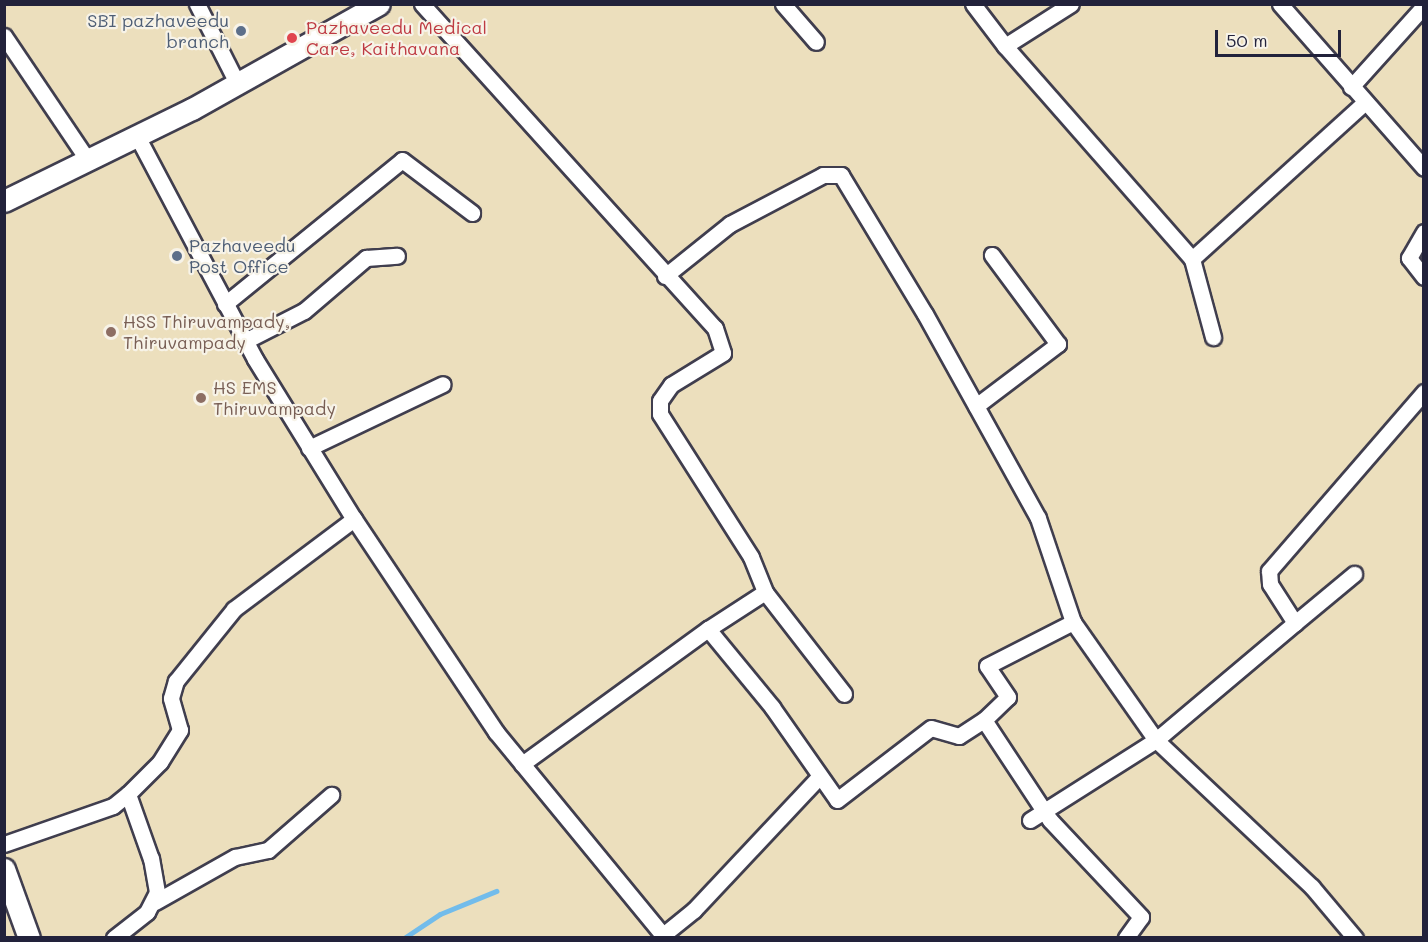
<!DOCTYPE html>
<style>
body{margin:0}
#map{position:relative;width:1428px;height:942px;overflow:hidden;background:#ecdfbd;font-family:Mali,sans-serif}
div>[style]{position:absolute}
.stream>*{height:5px;margin:-2.5px;padding:0 2.5px;transform-origin:2.5px;border-radius:2.5px;background:#72bceb}
.roads{filter:drop-shadow(2px 0 #403e4e) drop-shadow(-2px 0 #403e4e) drop-shadow(0 2px #403e4e) drop-shadow(0 -2px #403e4e)}
.minor>*{height:15px;margin:-7.5px;padding:0 7.5px;transform-origin:7.5px;border-radius:7.5px;background:#fff}
.secondary>*{height:21px;margin:-10.5px;padding:0 10.5px;transform-origin:10.5px;border-radius:10.5px;background:#fff}
.dots>*{width:16px;height:16px;translate:-50% -50%;box-sizing:border-box;border:3px solid #f7f3e8;border-radius:50%}
span{translate:-50% -50%;white-space:nowrap;text-align:center;line-height:1.15;-webkit-text-stroke:4.5px #f7f3e8;paint-order:stroke}
.service-label{font-size:18px;color:#4e5e75}
.right{translate:-100% -50%;text-align:right}
.left{translate:0 -50%;text-align:left}
.health-label{font-size:18px;color:#be3a42}
.education-label{font-size:18px;color:#785e54}
.frame{position:absolute;inset:0;border:6px solid #22223b;pointer-events:none}
.scale{position:absolute;left:1215px;top:30px;width:126px;height:27px;box-sizing:border-box;border:3px solid #22223b;border-top:0;padding-left:8px;font-size:18px;line-height:21px;white-space:nowrap;color:#22223b;-webkit-text-stroke:4px #f7f3e8;paint-order:stroke}
</style>
<div id="map">
<div class="stream">
<i style="left:404px;top:938px;width:43px;rotate:-33.7deg"></i>
<i style="left:440px;top:914px;width:61px;rotate:-22.3deg"></i>
</div>
<div class="roads">
<div class="minor">
<i style="left:197px;top:4px;width:89px;rotate:63.1deg"></i>
<i style="left:422px;top:4px;width:437px;rotate:47.9deg"></i>
<i style="left:715px;top:328px;width:26px;rotate:72deg"></i>
<i style="left:723px;top:353px;width:61px;rotate:148.4deg"></i>
<i style="left:671px;top:385px;width:19px;rotate:125deg"></i>
<i style="left:660px;top:401px;width:13px;rotate:90deg"></i>
<i style="left:660px;top:414px;width:169px;rotate:57.5deg"></i>
<i style="left:751px;top:557px;width:38px;rotate:68deg"></i>
<i style="left:765px;top:592px;width:129px;rotate:52.2deg"></i>
<i style="left:783px;top:4px;width:50px;rotate:49deg"></i>
<i style="left:973px;top:4px;width:53px;rotate:52.7deg"></i>
<i style="left:1005px;top:46px;width:78px;rotate:-32.5deg"></i>
<i style="left:1280px;top:4px;width:218px;rotate:48.7deg"></i>
<i style="left:4px;top:36px;width:148px;rotate:56deg"></i>
<i style="left:1005px;top:46px;width:283px;rotate:48.7deg"></i>
<i style="left:1192px;top:259px;width:81px;rotate:74.9deg"></i>
<i style="left:1351px;top:87px;width:109px;rotate:-48deg"></i>
<i style="left:137px;top:136px;width:252px;rotate:62.1deg"></i>
<i style="left:255px;top:359px;width:188px;rotate:58.3deg"></i>
<i style="left:354px;top:519px;width:256px;rotate:56.3deg"></i>
<i style="left:496px;top:732px;width:266px;rotate:50.6deg"></i>
<i style="left:1424px;top:232px;width:30px;rotate:120deg"></i>
<i style="left:1409px;top:258px;width:24px;rotate:52deg"></i>
<i style="left:1192px;top:259px;width:234px;rotate:-42.2deg"></i>
<i style="left:665px;top:276px;width:83px;rotate:-38.7deg"></i>
<i style="left:730px;top:224px;width:105px;rotate:-27.8deg"></i>
<i style="left:823px;top:175px;width:18px"></i>
<i style="left:841px;top:175px;width:162px;rotate:58.9deg"></i>
<i style="left:925px;top:314px;width:233px;rotate:61deg"></i>
<i style="left:1038px;top:518px;width:110px;rotate:71.4deg"></i>
<i style="left:1073px;top:622px;width:144px;rotate:54.9deg"></i>
<i style="left:1156px;top:740px;width:214px;rotate:43.3deg"></i>
<i style="left:1312px;top:887px;width:67px;rotate:49.9deg"></i>
<i style="left:225px;top:304px;width:228px;rotate:-39.1deg"></i>
<i style="left:402px;top:160px;width:88px;rotate:37.1deg"></i>
<i style="left:245px;top:341px;width:66px;rotate:-27deg"></i>
<i style="left:304px;top:311px;width:82px;rotate:-40.5deg"></i>
<i style="left:366px;top:258px;width:31px;rotate:-4deg"></i>
<i style="left:976px;top:406px;width:103px;rotate:-37.1deg"></i>
<i style="left:1058px;top:344px;width:111px;rotate:-126.6deg"></i>
<i style="left:309px;top:448px;width:148px;rotate:-25.5deg"></i>
<i style="left:1295px;top:623px;width:77px;rotate:-39.7deg"></i>
<i style="left:708px;top:629px;width:68px;rotate:-33deg"></i>
<i style="left:984px;top:720px;width:33px;rotate:-44deg"></i>
<i style="left:1008px;top:697px;width:37px;rotate:-124deg"></i>
<i style="left:987px;top:666px;width:97px;rotate:-27.1deg"></i>
<i style="left:522px;top:764px;width:230px;rotate:-36deg"></i>
<i style="left:708px;top:629px;width:101px;rotate:50.6deg"></i>
<i style="left:772px;top:707px;width:113px;rotate:55deg"></i>
<i style="left:837px;top:800px;width:118px;rotate:-37.5deg"></i>
<i style="left:931px;top:728px;width:29px;rotate:16deg"></i>
<i style="left:959px;top:736px;width:30px;rotate:-33deg"></i>
<i style="left:984px;top:720px;width:120px;rotate:56.6deg"></i>
<i style="left:1050px;top:820px;width:133px;rotate:46.8deg"></i>
<i style="left:1141px;top:917px;width:26px;rotate:126deg"></i>
<i style="left:1030px;top:820px;width:149px;rotate:-32.4deg"></i>
<i style="left:1156px;top:740px;width:182px;rotate:-40.1deg"></i>
<i style="left:1295px;top:623px;width:46px;rotate:-122.7deg"></i>
<i style="left:1270px;top:584px;width:13px;rotate:-94deg"></i>
<i style="left:1269px;top:571px;width:237px;rotate:-49.1deg"></i>
<i style="left:4px;top:844px;width:115px;rotate:-19.2deg"></i>
<i style="left:113px;top:806px;width:19px;rotate:-39deg"></i>
<i style="left:128px;top:794px;width:45px;rotate:-45deg"></i>
<i style="left:160px;top:762px;width:38px;rotate:-58deg"></i>
<i style="left:180px;top:730px;width:33px;rotate:-106deg"></i>
<i style="left:171px;top:698px;width:18px;rotate:-74deg"></i>
<i style="left:176px;top:681px;width:92px;rotate:-51.1deg"></i>
<i style="left:234px;top:609px;width:150px;rotate:-36.9deg"></i>
<i style="left:155px;top:902px;width:92px;rotate:-29.4deg"></i>
<i style="left:235px;top:857px;width:34px;rotate:-12deg"></i>
<i style="left:268px;top:850px;width:84px;rotate:-41.1deg"></i>
<i style="left:663px;top:935px;width:40px;rotate:-39deg"></i>
<i style="left:694px;top:910px;width:183px;rotate:-46.8deg"></i>
<i style="left:114px;top:938px;width:42px;rotate:-38.2deg"></i>
<i style="left:147px;top:912px;width:22px;rotate:-63deg"></i>
<i style="left:157px;top:892px;width:34px;rotate:-100deg"></i>
<i style="left:151px;top:859px;width:69px;rotate:-109.5deg"></i>
</div>
<div class="secondary">
<i style="left:4px;top:201px;width:209px;rotate:-26.1deg"></i>
<i style="left:192px;top:109px;width:214px;rotate:-29.3deg"></i>
<i style="left:4px;top:869px;width:73px;rotate:70.1deg"></i>
</div>
</div>
<div class="dots">
<i style="left:241px;top:31px;background:#5c6f8a"></i>
<i style="left:292px;top:38px;background:#e0444e"></i>
<i style="left:177px;top:256px;background:#5c6f8a"></i>
<i style="left:111px;top:332px;background:#8d6e63"></i>
<i style="left:201px;top:398px;background:#8d6e63"></i>
</div>
<div class="service-label">
<span class="right" style="left:229px;top:31px">SBI pazhaveedu<br>branch</span>
<span class="left" style="left:189px;top:256px">Pazhaveedu<br>Post Office</span>
</div>
<div class="health-label">
<span class="left" style="left:306px;top:38px">Pazhaveedu Medical<br>Care, Kaithavana</span>
</div>
<div class="education-label">
<span class="left" style="left:123px;top:332px">HSS Thiruvampady,<br>Thiruvampady</span>
<span class="left" style="left:213px;top:398px">HS EMS<br>Thiruvampady</span>
</div>
<div class="frame"></div>
<div class="scale">50 m</div>
</div>
